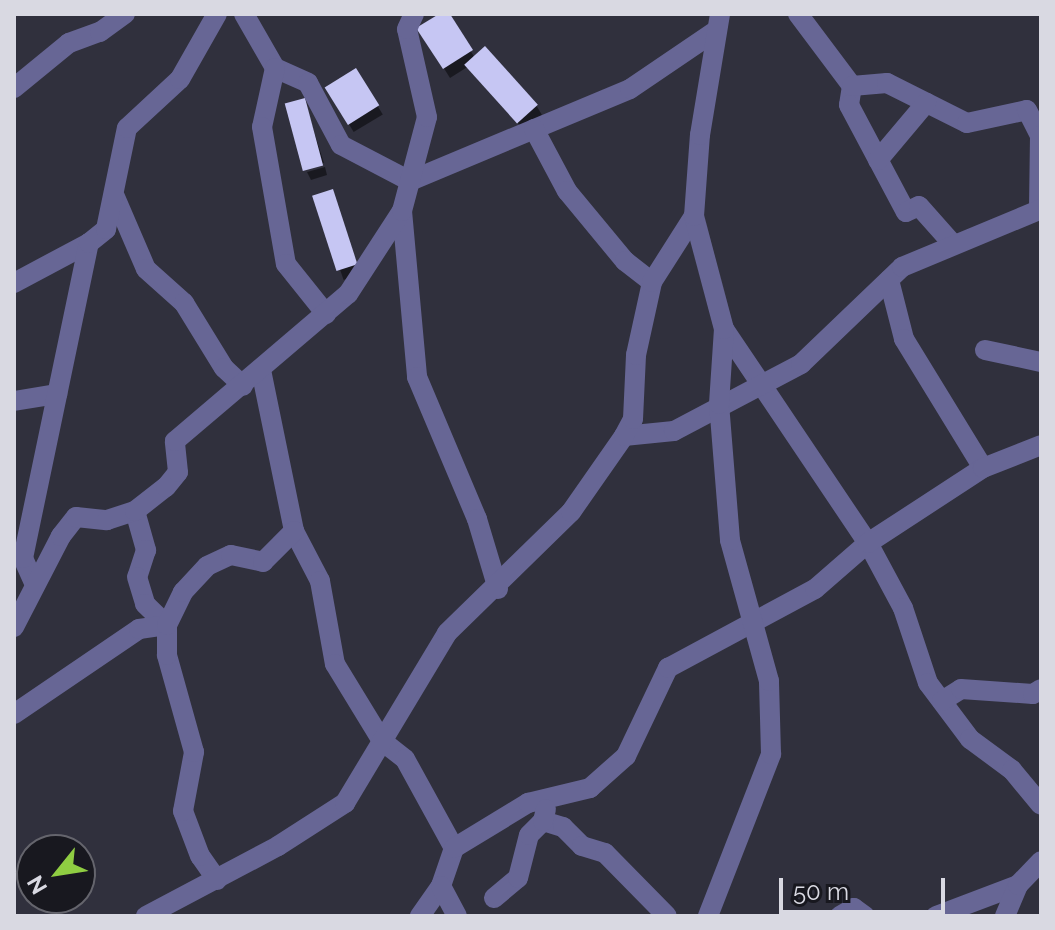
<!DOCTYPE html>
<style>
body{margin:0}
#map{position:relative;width:1055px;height:930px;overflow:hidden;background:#30303d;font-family:Raleway,sans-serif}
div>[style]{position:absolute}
.shadow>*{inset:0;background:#0007;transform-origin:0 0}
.building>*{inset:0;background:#c6c6f3;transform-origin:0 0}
.minor>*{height:20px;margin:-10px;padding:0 10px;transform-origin:10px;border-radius:10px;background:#676695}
span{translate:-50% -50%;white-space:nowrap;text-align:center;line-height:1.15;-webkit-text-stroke:8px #18181f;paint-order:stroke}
.frame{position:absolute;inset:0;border:16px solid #d9d9e2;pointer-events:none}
.north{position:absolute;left:16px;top:834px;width:80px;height:80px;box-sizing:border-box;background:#18181f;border:2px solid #65656d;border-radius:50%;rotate:240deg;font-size:22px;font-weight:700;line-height:32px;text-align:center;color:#d9d9e2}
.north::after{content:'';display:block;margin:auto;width:28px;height:36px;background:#8fcd42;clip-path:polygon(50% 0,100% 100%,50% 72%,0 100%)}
.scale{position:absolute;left:779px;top:878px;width:166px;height:36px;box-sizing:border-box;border:4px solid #d9d9e2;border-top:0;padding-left:10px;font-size:24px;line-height:28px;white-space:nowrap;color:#d9d9e2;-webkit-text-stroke:6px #18181f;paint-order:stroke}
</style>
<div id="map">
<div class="shadow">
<i style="clip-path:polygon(442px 14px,447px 14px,475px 58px,536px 105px,542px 115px,524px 130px,469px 66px,450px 78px,425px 38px)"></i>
<i style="left:356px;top:70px;width:52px;height:34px;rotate:59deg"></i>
<i style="clip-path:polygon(304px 101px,324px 163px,305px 168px)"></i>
<i style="clip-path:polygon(325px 167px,327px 175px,311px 180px,307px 172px)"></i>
<i style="left:332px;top:191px;width:88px;height:18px;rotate:71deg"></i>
</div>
<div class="building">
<i style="clip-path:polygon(439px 14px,450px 14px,473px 50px,443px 69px,416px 28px)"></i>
<i style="left:485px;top:46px;width:79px;height:28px;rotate:48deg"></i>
<i style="left:356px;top:68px;width:44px;height:37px;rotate:58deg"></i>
<i style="left:305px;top:98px;width:70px;height:21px;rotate:75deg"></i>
<i style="left:333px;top:189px;width:79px;height:22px;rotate:72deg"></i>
</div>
<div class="minor">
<i style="left:244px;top:14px;width:62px;rotate:60.1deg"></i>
<i style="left:275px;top:68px;width:36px;rotate:24deg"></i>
<i style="left:308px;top:83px;width:70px;rotate:62deg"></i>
<i style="left:341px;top:145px;width:78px;rotate:27.6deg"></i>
<i style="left:410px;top:181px;width:238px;rotate:-22.7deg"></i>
<i style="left:630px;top:89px;width:102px;rotate:-34.2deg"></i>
<i style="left:798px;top:14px;width:90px;rotate:53.1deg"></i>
<i style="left:852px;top:86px;width:19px;rotate:99deg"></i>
<i style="left:849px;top:105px;width:121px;rotate:62deg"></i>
<i style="left:906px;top:212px;width:14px;rotate:-25deg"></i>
<i style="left:919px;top:206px;width:50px;rotate:48.3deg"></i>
<i style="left:275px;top:68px;width:60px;rotate:102.4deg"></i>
<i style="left:262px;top:127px;width:139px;rotate:80.1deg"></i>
<i style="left:286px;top:264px;width:64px;rotate:51.3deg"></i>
<i style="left:852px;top:86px;width:35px;rotate:-5deg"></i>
<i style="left:887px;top:83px;width:89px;rotate:26.6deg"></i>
<i style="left:967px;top:123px;width:61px;rotate:-12.2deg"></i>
<i style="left:1027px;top:110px;width:29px;rotate:63deg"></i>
<i style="left:1040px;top:136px;width:73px;rotate:90.8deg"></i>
<i style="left:14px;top:88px;width:71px;rotate:-39.3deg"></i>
<i style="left:69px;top:43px;width:33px;rotate:-20deg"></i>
<i style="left:100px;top:32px;width:31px;rotate:-36deg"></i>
<i style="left:534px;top:129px;width:70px;rotate:62deg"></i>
<i style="left:567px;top:191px;width:91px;rotate:50.4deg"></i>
<i style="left:625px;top:261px;width:34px;rotate:38deg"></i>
<i style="left:878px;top:160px;width:75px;rotate:-49.9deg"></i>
<i style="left:115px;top:197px;width:78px;rotate:66.7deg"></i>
<i style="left:146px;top:269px;width:51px;rotate:41.8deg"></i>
<i style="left:184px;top:303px;width:76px;rotate:58.4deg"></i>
<i style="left:224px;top:368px;width:26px;rotate:43deg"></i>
<i style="left:402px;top:211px;width:167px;rotate:84.8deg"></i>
<i style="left:417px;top:377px;width:154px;rotate:67.1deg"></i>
<i style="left:477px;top:519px;width:73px;rotate:73.3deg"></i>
<i style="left:889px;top:280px;width:61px;rotate:75.7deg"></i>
<i style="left:904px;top:339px;width:151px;rotate:58.5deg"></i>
<i style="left:14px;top:283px;width:85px;rotate:-28.1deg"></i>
<i style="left:724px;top:329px;width:258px;rotate:56.1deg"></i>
<i style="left:868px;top:543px;width:74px;rotate:61.7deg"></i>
<i style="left:903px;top:608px;width:79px;rotate:71.6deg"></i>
<i style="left:928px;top:683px;width:70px;rotate:53.1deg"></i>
<i style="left:970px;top:739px;width:52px;rotate:36.4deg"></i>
<i style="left:1012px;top:770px;width:45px;rotate:50.4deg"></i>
<i style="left:985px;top:350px;width:57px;rotate:12.1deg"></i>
<i style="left:261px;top:370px;width:164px;rotate:78.4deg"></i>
<i style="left:294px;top:531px;width:56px;rotate:62.5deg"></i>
<i style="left:320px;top:581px;width:84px;rotate:79.8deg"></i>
<i style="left:335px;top:664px;width:90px;rotate:58.6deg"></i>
<i style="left:382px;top:741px;width:29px;rotate:38deg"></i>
<i style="left:405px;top:759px;width:102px;rotate:61.2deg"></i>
<i style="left:454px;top:848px;width:40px;rotate:108.9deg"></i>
<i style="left:441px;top:886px;width:37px;rotate:125deg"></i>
<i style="left:14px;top:401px;width:44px;rotate:-9.2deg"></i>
<i style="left:624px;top:436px;width:50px;rotate:-5.7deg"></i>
<i style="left:674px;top:431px;width:144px;rotate:-27.8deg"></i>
<i style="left:801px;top:364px;width:140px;rotate:-43.8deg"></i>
<i style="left:902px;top:267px;width:151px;rotate:-22.6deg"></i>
<i style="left:135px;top:511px;width:41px;rotate:74.2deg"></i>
<i style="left:146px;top:550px;width:28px;rotate:108deg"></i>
<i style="left:137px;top:577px;width:28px;rotate:73deg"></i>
<i style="left:145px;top:604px;width:30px;rotate:44deg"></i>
<i style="left:35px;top:585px;width:30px;rotate:-114deg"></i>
<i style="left:23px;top:558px;width:322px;rotate:-78.2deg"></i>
<i style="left:89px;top:243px;width:22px;rotate:-39deg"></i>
<i style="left:106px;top:229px;width:103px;rotate:-78.3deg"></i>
<i style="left:127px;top:128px;width:72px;rotate:-42.8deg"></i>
<i style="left:180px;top:79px;width:75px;rotate:-60.4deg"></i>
<i style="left:14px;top:627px;width:102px;rotate:-62.7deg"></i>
<i style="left:61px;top:536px;width:24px;rotate:-52deg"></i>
<i style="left:76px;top:517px;width:31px;rotate:6deg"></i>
<i style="left:107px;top:520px;width:29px;rotate:-18deg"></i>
<i style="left:135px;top:511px;width:39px;rotate:-38deg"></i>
<i style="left:166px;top:487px;width:19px;rotate:-51deg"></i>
<i style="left:178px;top:472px;width:31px;rotate:-96deg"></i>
<i style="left:175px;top:441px;width:227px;rotate:-40.4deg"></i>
<i style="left:348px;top:294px;width:99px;rotate:-57deg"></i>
<i style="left:402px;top:211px;width:97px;rotate:-75.1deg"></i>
<i style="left:427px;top:117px;width:90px;rotate:-102.8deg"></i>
<i style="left:407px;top:29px;width:17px;rotate:-65deg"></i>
<i style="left:942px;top:701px;width:22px;rotate:-32deg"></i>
<i style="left:961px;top:689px;width:72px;rotate:4deg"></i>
<i style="left:1033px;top:694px;width:9px;rotate:-32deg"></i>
<i style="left:14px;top:714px;width:151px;rotate:-34.2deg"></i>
<i style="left:139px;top:629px;width:28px;rotate:-8deg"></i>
<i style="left:543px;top:821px;width:21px;rotate:17deg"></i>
<i style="left:563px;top:827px;width:27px;rotate:45deg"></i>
<i style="left:582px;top:846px;width:24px;rotate:17deg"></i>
<i style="left:605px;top:853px;width:88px;rotate:45.5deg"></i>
<i style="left:454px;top:848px;width:87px;rotate:-31.3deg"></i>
<i style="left:528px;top:803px;width:64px;rotate:-13.6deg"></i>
<i style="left:590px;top:788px;width:48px;rotate:-41.6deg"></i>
<i style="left:626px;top:756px;width:98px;rotate:-64.5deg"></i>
<i style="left:668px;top:668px;width:167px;rotate:-28.3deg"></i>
<i style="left:815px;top:589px;width:70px;rotate:-41deg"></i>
<i style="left:868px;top:543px;width:137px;rotate:-33.1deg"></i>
<i style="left:983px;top:468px;width:62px;rotate:-21.6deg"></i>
<i style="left:217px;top:880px;width:29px;rotate:-125deg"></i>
<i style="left:200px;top:856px;width:48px;rotate:-110.7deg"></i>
<i style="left:183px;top:811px;width:60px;rotate:-79.4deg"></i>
<i style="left:194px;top:752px;width:101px;rotate:-105.6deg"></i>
<i style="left:167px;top:655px;width:30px;rotate:-90deg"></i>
<i style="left:167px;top:625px;width:37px;rotate:-64deg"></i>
<i style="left:183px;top:592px;width:35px;rotate:-47deg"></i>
<i style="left:207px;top:566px;width:26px;rotate:-25deg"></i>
<i style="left:231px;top:555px;width:33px;rotate:12deg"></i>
<i style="left:263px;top:562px;width:44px;rotate:-45deg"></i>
<i style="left:441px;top:886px;width:34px;rotate:62deg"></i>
<i style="left:494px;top:898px;width:31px;rotate:-40deg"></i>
<i style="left:518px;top:878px;width:44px;rotate:-75.7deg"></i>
<i style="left:529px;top:835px;width:20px;rotate:-45deg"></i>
<i style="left:543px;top:821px;width:12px;rotate:-76deg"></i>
<i style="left:146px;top:916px;width:149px;rotate:-27.9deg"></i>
<i style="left:278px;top:846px;width:80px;rotate:-32.7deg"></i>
<i style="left:345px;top:803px;width:198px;rotate:-59deg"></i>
<i style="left:447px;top:633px;width:173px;rotate:-44.3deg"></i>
<i style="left:571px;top:512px;width:93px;rotate:-55.1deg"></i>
<i style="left:624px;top:436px;width:19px;rotate:-62deg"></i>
<i style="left:633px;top:419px;width:64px;rotate:-87.3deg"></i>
<i style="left:636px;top:355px;width:75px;rotate:-77.6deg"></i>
<i style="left:652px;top:282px;width:78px;rotate:-57.5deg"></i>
<i style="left:708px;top:916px;width:174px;rotate:-68.7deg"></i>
<i style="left:771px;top:754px;width:73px;rotate:-91.6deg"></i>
<i style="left:769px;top:681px;width:146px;rotate:-105.5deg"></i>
<i style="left:730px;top:540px;width:136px;rotate:-94.6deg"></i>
<i style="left:719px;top:404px;width:75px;rotate:-86.2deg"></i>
<i style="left:724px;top:329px;width:117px;rotate:-104.9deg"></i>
<i style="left:694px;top:216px;width:81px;rotate:-85.8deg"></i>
<i style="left:700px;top:135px;width:123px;rotate:-80.6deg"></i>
<i style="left:840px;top:916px;width:16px;rotate:-30deg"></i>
<i style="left:854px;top:908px;width:14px;rotate:36deg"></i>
<i style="left:936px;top:916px;width:88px;rotate:-20.7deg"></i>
<i style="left:1005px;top:916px;width:34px;rotate:-67deg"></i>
<i style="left:1018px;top:885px;width:33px;rotate:-46deg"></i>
</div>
<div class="frame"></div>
<div class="north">N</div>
<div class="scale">50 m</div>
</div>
